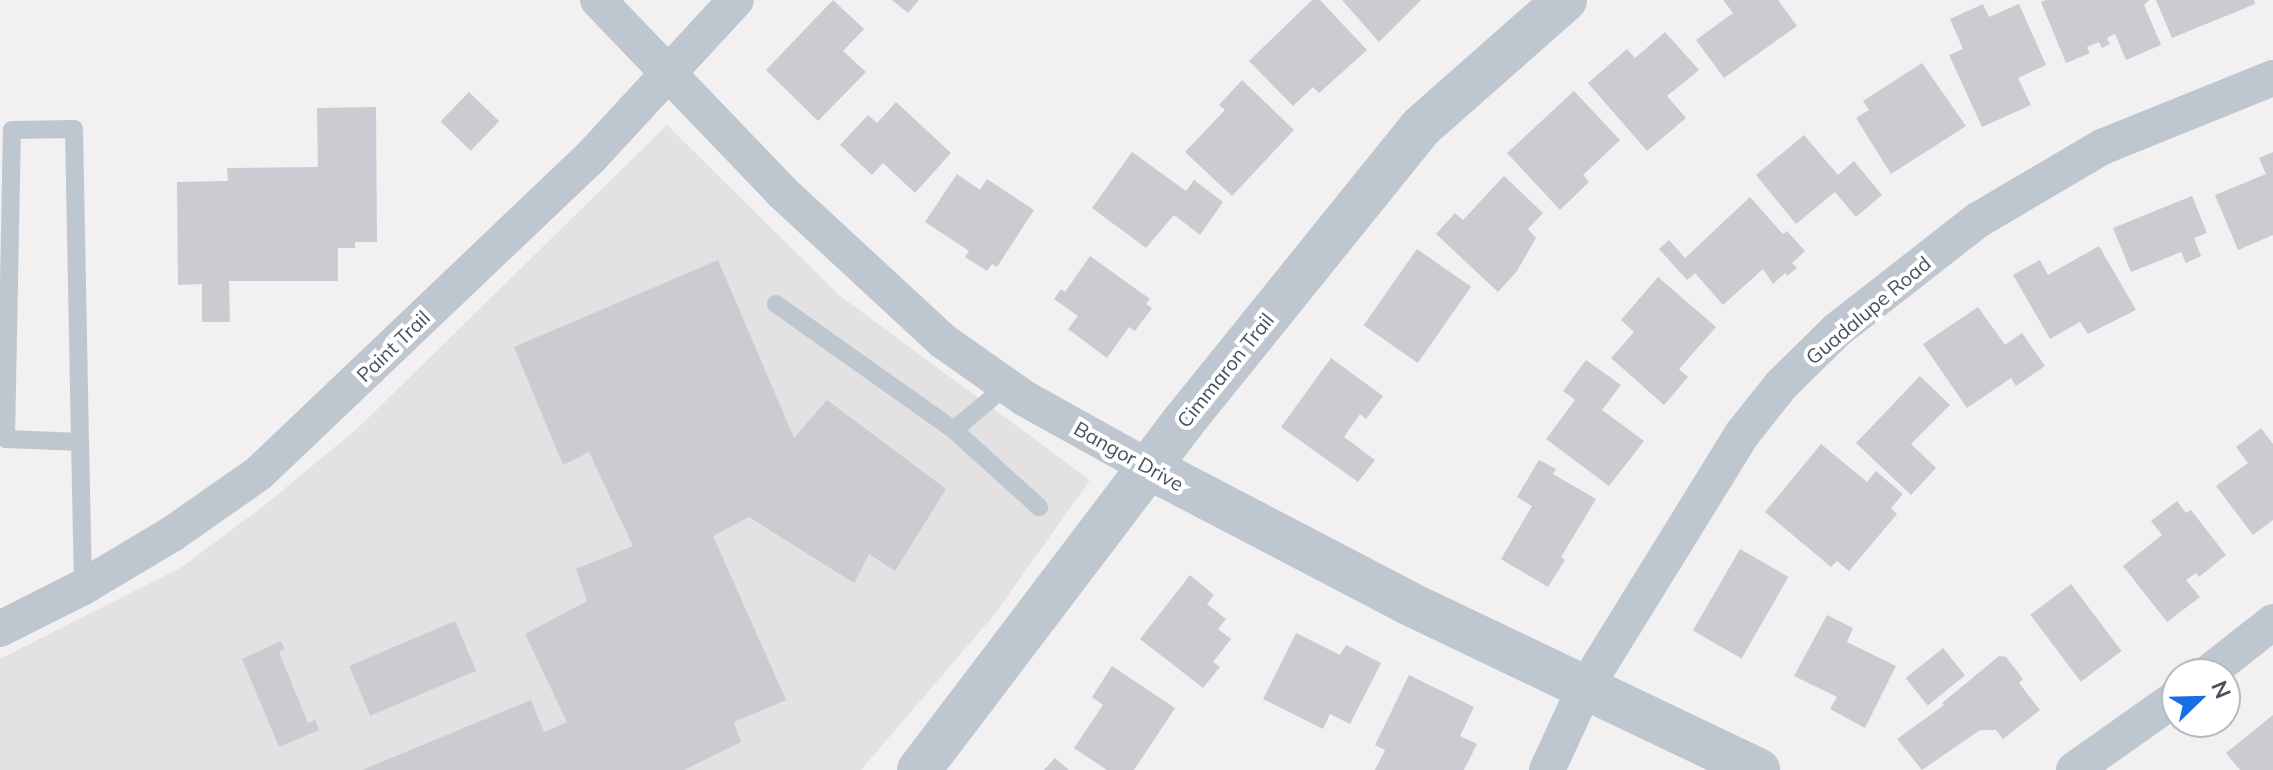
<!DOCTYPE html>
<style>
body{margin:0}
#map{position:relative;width:2273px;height:770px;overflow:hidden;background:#f2f0f0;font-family:Mulish,sans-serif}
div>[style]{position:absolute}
.education>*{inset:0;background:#e3e1e2}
.building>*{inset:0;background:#caccd2;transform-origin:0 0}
.service>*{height:18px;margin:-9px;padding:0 9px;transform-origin:9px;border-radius:9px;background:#bec7cf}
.minor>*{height:36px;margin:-18px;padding:0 18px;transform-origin:18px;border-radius:18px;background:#bec7cf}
.tertiary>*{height:44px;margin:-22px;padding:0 22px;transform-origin:22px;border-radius:22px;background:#bec7cf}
span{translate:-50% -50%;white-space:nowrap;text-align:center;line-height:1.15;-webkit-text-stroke:8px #fff;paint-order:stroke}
.street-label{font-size:20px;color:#48535d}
.north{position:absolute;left:2161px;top:658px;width:80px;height:80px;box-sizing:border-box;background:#fff;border:2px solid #b6babe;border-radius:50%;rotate:67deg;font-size:22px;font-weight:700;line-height:32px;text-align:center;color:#48535d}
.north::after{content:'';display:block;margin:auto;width:28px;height:36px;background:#186ee4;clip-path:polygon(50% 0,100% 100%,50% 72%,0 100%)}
</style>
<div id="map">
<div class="education">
<i style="clip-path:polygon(667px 125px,840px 296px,1090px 480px,994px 615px,861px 770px,0 770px,0 659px,182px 567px,265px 505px,359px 427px)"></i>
</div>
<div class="building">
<i style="clip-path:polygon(833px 0,864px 29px,843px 51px,866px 72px,818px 121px,766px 70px)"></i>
<i style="clip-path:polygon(892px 0,919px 0,908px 13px)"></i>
<i style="clip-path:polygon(1312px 0,1320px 0,1367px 50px,1319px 93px,1313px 87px,1293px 106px,1249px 61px)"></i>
<i style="clip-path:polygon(1342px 0,1421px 0,1379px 42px)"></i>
<i style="clip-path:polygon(1723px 0,1778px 0,1797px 26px,1724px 78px,1696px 40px,1733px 13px)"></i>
<i style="clip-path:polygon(2046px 0,2149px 0,2144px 5px,2161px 45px,2126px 60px,2115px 34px,2107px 38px,2110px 44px,2102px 48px,2099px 42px,2087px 47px,2090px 53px,2066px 63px,2041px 2px)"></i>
<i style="clip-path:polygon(2156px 0,2254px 0,2255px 4px,2172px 38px)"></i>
<i style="clip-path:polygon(1983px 4px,1989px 17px,2019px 4px,2046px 65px,2018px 78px,2031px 105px,1982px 127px,1949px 55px,1963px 49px,1950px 19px)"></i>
<i style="clip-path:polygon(1665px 32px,1699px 70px,1667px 96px,1686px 118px,1647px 151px,1588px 83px,1627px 49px,1635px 58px)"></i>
<i style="clip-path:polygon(1922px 63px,1966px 126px,1891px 174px,1856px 118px,1869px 110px,1863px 101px)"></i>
<i style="clip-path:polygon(1242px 80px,1294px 130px,1232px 196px,1185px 152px,1225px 110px,1219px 105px)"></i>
<i style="clip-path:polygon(1574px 91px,1620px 140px,1583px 175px,1589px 182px,1560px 210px,1507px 153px)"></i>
<i style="left:469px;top:92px;width:42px;height:41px;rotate:44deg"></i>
<i style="clip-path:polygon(896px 102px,951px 153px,915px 193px,883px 163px,872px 175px,840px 145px,868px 115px,877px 123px)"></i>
<i style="clip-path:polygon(376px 107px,377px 242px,355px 242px,355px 248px,338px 248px,338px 281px,229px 281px,230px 322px,202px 322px,202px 284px,178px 285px,177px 182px,228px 181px,227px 168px,318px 167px,317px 108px)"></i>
<i style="clip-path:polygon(1804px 135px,1838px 175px,1854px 161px,1882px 195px,1856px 217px,1835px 192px,1796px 224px,1756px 175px)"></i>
<i style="clip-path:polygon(1132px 152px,1186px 191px,1194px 180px,1223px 202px,1200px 235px,1174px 215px,1146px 248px,1092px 208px)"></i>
<i style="clip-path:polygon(2273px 152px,2273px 235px,2238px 250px,2215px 195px,2266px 174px,2259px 158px)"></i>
<i style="clip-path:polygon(957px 174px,980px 190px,987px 179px,1034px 210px,997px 267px,992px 264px,987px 271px,965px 257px,969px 251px,925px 222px)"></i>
<i style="clip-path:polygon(1504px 176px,1543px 213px,1528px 229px,1536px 238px,1517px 271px,1498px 292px,1436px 234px,1455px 213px,1463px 220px)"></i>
<i style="clip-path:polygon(2192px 196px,2207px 233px,2194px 238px,2201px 256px,2186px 263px,2181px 252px,2131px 272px,2113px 228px)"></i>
<i style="clip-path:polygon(1750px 197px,1783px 234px,1787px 231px,1805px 251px,1792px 263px,1797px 268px,1787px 276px,1785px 273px,1773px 284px,1763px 269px,1723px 305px,1695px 273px,1687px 280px,1659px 249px,1669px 240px,1685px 258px)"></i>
<i style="clip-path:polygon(2099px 246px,2136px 310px,2088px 334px,2080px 322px,2050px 339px,2013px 275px,2040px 260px,2048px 275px)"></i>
<i style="left:1417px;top:249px;width:66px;height:93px;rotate:35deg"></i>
<i style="clip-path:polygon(1090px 256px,1150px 299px,1146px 304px,1152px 308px,1135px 331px,1129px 327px,1107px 358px,1068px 329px,1078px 316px,1054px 299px,1061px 289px,1065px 292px)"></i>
<i style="clip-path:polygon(718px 260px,794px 438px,827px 400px,946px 489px,895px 571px,869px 554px,854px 583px,749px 517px,713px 536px,786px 700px,734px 722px,741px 742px,684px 770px,362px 770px,531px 700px,544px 732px,567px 722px,525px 634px,587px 601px,576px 569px,633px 546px,589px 452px,563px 465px,514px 347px)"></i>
<i style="clip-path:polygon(1658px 277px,1716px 327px,1679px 369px,1688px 377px,1664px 405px,1611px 358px,1634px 332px,1621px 320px)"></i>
<i style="clip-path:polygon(1978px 307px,2005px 345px,2022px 333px,2045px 366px,2016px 386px,2011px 378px,1967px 408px,1923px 344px)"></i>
<i style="clip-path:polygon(1331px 358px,1383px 396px,1366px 419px,1360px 414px,1344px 437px,1375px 460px,1358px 482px,1281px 427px)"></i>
<i style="clip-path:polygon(1586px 360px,1621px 385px,1602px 410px,1644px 441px,1609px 486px,1546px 439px,1575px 400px,1563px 391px)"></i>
<i style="clip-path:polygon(1920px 376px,1950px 405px,1911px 444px,1936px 468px,1911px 495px,1856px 443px)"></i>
<i style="clip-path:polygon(2261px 428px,2273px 444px,2273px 520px,2253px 535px,2216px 486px,2248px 463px,2236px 447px)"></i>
<i style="clip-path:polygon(1821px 444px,1867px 482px,1876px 471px,1903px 494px,1891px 508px,1897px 514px,1849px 571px,1837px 561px,1831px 567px,1765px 512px)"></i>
<i style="clip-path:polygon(1539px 460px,1556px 469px,1553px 474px,1596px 499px,1561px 557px,1565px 560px,1548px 587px,1501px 559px,1532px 506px,1517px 497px)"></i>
<i style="clip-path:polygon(2177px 501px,2186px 513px,2191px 510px,2226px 555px,2199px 577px,2196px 573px,2186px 580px,2200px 597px,2167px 622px,2123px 566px,2162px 535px,2151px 521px)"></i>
<i style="left:1740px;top:549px;width:56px;height:94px;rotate:30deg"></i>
<i style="clip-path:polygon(1190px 575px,1214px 595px,1207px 604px,1226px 619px,1218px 629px,1231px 639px,1213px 662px,1220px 667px,1203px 688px,1140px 639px)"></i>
<i style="left:2071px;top:584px;width:84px;height:51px;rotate:53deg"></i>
<i style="clip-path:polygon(1827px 615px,1853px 628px,1847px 642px,1896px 666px,1865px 728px,1830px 709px,1837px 697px,1794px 676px)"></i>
<i style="left:455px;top:621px;width:54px;height:115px;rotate:67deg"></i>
<i style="clip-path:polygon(1296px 633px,1340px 655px,1346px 645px,1381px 663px,1350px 724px,1330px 714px,1323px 729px,1263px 699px)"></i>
<i style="clip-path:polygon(281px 641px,285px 649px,279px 652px,308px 723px,315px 720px,319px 730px,279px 747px,242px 659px)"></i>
<i style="left:1943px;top:648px;width:35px;height:48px;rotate:51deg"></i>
<i style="clip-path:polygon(1999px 656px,2006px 657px,2023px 679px,2019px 683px,2040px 710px,2003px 739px,1996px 730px,1980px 730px,1922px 770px,1897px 739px,1944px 705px,1942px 703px)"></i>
<i style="clip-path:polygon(1112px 666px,1175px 708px,1134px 770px,1107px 770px,1074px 748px,1103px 705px,1092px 697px)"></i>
<i style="clip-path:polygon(1409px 675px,1474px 707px,1460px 736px,1477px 744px,1464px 770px,1375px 770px,1385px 750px,1375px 745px)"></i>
<i style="clip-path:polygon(2273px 715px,2273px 770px,2240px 770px,2226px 753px)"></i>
<i style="clip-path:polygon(1055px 758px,1069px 770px,1044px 770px)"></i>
</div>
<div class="service">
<i style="left:776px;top:304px;width:218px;rotate:35.3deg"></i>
<i style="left:1006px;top:386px;width:68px;rotate:139.8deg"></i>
<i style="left:954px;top:430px;width:115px;rotate:42.2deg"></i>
<i style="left:80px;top:442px;width:74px;rotate:-177.7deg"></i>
<i style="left:6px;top:439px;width:309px;rotate:-88.9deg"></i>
<i style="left:12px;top:130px;width:62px;rotate:-0.9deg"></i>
<i style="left:74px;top:129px;width:313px;rotate:88.9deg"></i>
<i style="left:80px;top:442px;width:145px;rotate:88.8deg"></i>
</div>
<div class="minor">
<i style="left:598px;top:0;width:266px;rotate:46.2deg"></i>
<i style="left:782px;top:192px;width:219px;rotate:42.8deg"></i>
<i style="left:943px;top:341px;width:99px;rotate:35.1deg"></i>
<i style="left:1024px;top:398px;width:144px;rotate:29.1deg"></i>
<i style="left:0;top:629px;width:93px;rotate:-26.8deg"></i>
<i style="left:83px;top:587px;width:104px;rotate:-30.8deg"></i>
<i style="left:172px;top:534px;width:106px;rotate:-35deg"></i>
<i style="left:259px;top:473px;width:457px;rotate:-43.6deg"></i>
<i style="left:590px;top:158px;width:215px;rotate:-47.3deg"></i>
<i style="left:2207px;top:674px;width:84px;rotate:-38.2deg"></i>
<i style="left:1547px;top:770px;width:88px;rotate:-65.2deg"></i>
<i style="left:1584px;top:690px;width:302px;rotate:-58.3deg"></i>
<i style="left:1743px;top:433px;width:61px;rotate:-51.6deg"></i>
<i style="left:1781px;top:385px;width:78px;rotate:-44.5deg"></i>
<i style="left:1837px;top:330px;width:179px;rotate:-38deg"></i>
<i style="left:1978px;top:220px;width:144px;rotate:-30.5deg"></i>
<i style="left:2102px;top:147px;width:184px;rotate:-22deg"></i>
<i style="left:2074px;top:770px;width:126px;rotate:-35.3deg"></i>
</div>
<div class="tertiary">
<i style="left:1150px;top:468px;width:291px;rotate:27.6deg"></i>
<i style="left:1408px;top:603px;width:388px;rotate:25.5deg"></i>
<i style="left:919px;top:770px;width:437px;rotate:-52.8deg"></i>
<i style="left:1183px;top:422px;width:379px;rotate:-51.1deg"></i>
<i style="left:1421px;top:127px;width:192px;rotate:-41.4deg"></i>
</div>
<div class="street-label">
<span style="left:1868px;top:310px;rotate:-40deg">Guadalupe Road</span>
<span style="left:393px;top:346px;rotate:-44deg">Paint Trail</span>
<span style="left:1225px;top:370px;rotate:-51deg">Cimmaron Trail</span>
<span style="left:1129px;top:456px;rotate:29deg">Bangor Drive</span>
</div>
<div class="north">N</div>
</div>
